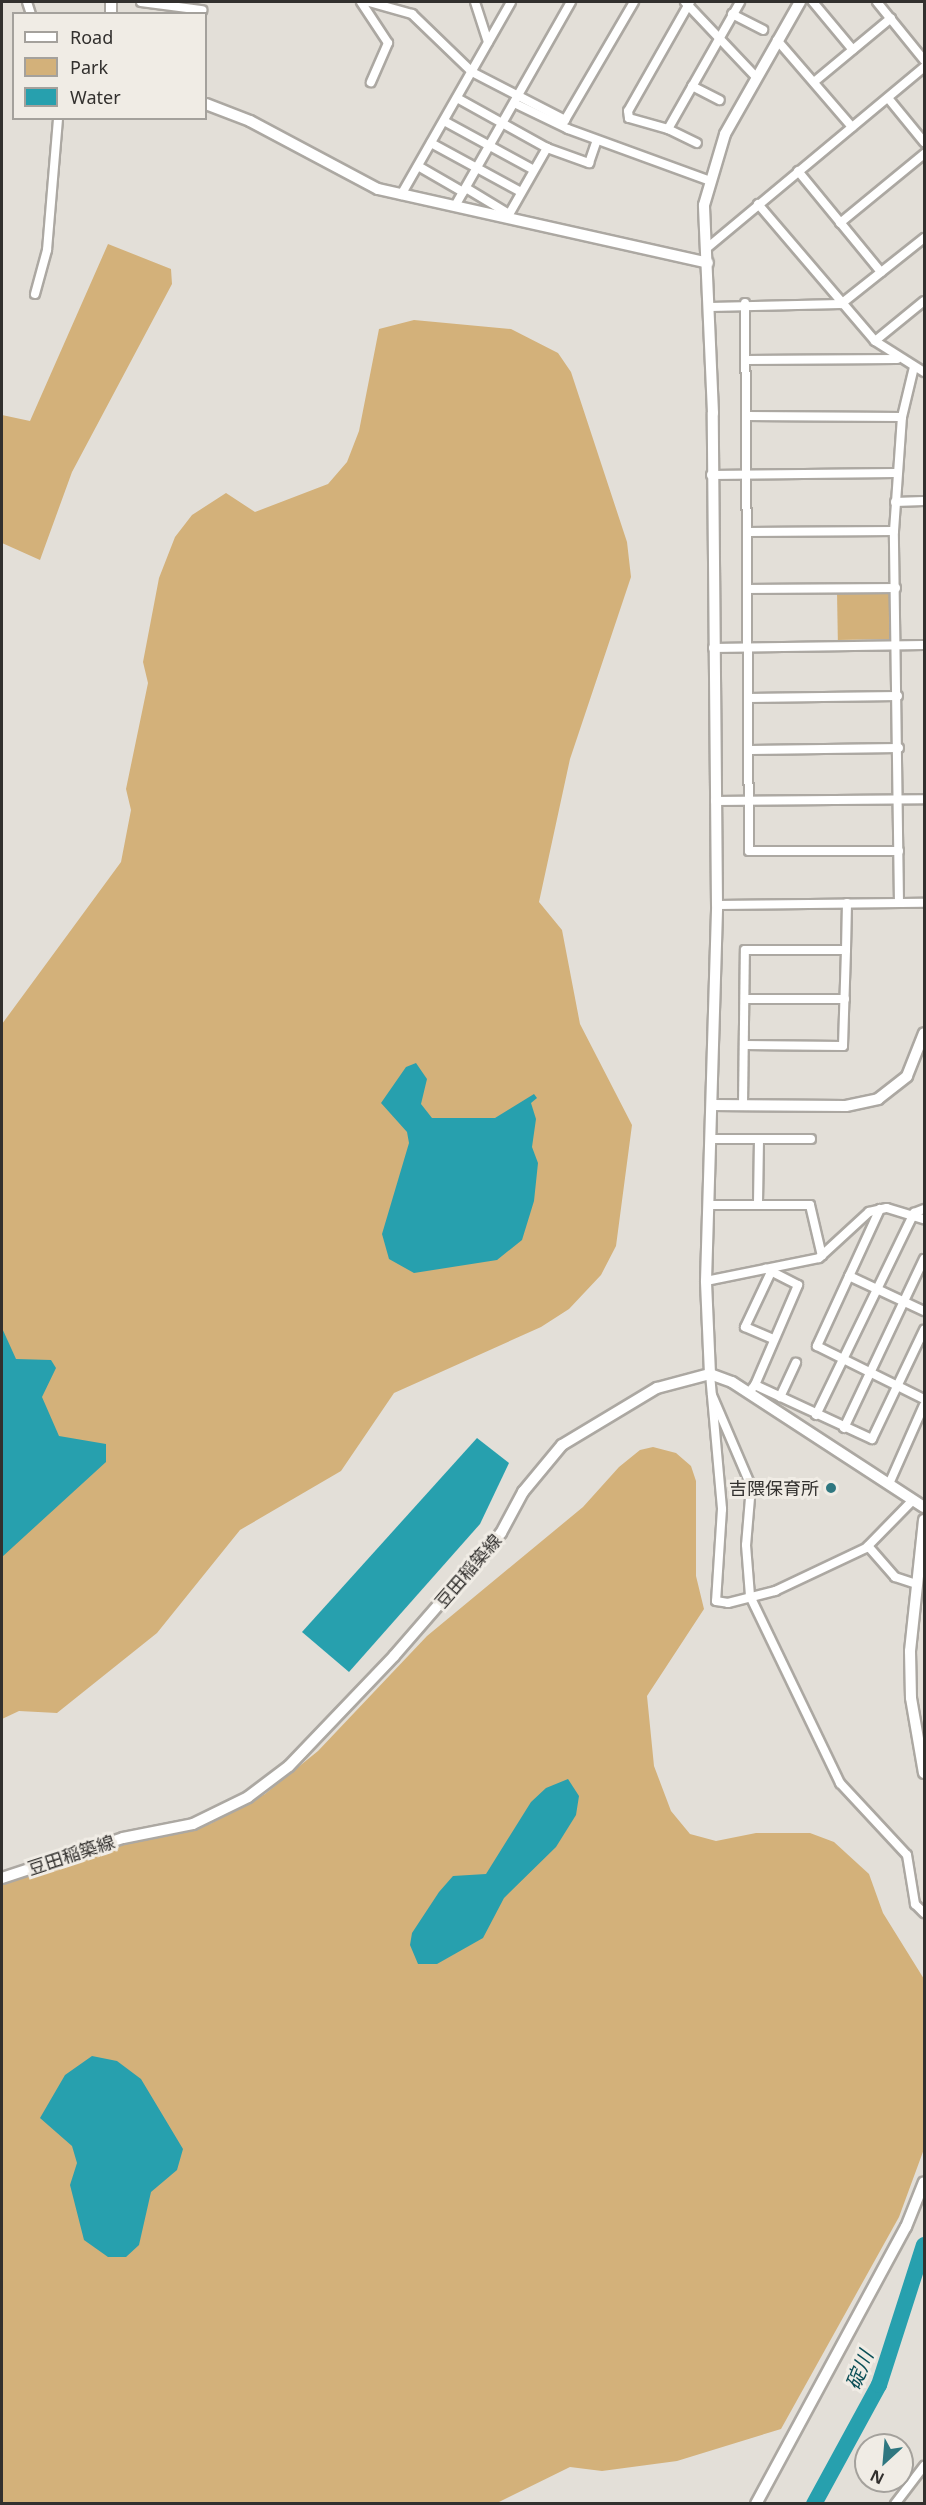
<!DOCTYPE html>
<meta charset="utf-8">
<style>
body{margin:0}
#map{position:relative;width:926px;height:2505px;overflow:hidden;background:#e3dfd8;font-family:"Noto Sans","Noto Sans JP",sans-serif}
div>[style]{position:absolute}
.green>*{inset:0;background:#d3b17a;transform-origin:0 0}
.water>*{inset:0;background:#27a0ae}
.river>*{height:16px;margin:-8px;padding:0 8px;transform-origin:8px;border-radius:8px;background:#27a0ae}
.roads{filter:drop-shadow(2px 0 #aca8a2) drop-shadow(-2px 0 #aca8a2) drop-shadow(0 2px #aca8a2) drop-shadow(0 -2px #aca8a2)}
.minor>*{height:8px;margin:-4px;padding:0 4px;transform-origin:4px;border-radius:4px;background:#fff}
.tertiary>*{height:10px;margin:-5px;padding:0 5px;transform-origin:5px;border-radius:5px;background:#fff}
.secondary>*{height:10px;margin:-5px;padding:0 5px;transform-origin:5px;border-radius:5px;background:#fff}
.dots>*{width:16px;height:16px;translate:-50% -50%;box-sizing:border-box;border:3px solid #f0ece5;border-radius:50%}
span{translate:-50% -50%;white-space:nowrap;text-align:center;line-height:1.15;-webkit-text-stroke:6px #f0ece5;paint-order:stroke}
.poi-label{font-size:18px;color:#32302e}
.right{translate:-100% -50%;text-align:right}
.street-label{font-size:18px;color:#32302e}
.water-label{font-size:20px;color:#0c4f57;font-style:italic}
.frame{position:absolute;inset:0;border:3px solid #32302e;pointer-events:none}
.legend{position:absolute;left:12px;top:12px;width:195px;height:108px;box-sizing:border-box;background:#f0ece5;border:2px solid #a4a19c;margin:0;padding:8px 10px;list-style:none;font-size:18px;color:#32302e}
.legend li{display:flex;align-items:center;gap:12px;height:30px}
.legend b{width:30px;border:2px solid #a4a19c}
.north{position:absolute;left:854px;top:2433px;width:60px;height:60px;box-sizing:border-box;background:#f0ece5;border:2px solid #a4a19c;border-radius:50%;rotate:206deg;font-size:16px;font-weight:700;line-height:24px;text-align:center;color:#32302e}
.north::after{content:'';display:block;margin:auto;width:21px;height:27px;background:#2f7780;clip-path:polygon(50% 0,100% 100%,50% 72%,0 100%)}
</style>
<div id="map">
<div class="green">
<i style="clip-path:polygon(108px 244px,171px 269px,172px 284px,72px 472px,40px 560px,2px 543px,2px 415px,30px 421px)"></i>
<i style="clip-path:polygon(414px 320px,511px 329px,558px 353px,571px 372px,627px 542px,631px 577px,570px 759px,539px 902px,562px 930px,580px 1024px,632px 1125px,616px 1246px,601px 1275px,569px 1309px,541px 1327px,394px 1393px,341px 1471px,240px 1530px,157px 1633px,57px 1713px,19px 1711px,2px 1719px,2px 1024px,121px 862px,131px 810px,126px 789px,148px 683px,143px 662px,159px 578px,175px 537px,192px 515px,226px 493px,255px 512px,328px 484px,347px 462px,359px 431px,379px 329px)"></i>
<i style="left:891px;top:591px;width:48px;height:54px;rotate:89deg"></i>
<i style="clip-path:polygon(653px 1447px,676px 1453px,691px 1466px,696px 1481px,696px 1576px,704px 1609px,647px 1696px,654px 1766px,671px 1811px,690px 1834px,716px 1841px,756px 1833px,810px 1833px,834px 1842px,869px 1874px,883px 1913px,924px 1979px,924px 2149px,899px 2217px,781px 2429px,677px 2461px,602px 2471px,570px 2467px,497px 2503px,2px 2503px,2px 1882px,127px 1840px,210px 1824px,265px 1794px,318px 1751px,427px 1636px,583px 1507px,619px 1467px,640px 1450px)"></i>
</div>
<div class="water">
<i style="clip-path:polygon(416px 1063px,427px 1079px,421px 1104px,432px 1118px,495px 1118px,534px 1094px,537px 1098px,531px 1103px,536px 1119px,532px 1147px,538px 1163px,534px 1201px,522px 1240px,497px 1260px,414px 1273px,389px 1259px,382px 1234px,409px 1143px,407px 1132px,381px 1103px,406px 1067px)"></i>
<i style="clip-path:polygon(2px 1328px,16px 1359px,51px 1360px,56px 1368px,42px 1397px,59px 1436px,106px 1444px,106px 1462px,2px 1557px)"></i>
<i style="clip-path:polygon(477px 1438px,509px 1463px,480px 1524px,349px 1672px,302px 1632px)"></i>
<i style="clip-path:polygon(568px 1779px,579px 1796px,576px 1815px,556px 1847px,504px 1898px,483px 1938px,437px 1964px,418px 1964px,410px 1945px,412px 1933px,439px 1892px,453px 1876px,486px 1874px,531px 1802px,546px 1788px)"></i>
<i style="clip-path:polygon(92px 2056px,117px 2061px,141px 2079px,183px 2149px,177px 2170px,151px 2192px,139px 2245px,126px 2257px,108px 2257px,84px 2240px,70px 2185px,77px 2163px,72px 2146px,40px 2118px,65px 2075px)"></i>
</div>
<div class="river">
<i style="left:814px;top:2504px;width:136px;rotate:-61.4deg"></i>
<i style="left:879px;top:2385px;width:147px;rotate:-72.2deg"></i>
</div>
<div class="roads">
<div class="minor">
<i style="left:27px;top:2px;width:13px;rotate:72deg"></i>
<i style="left:141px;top:2px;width:62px;rotate:7.5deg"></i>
<i style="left:361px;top:2px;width:49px;rotate:56.6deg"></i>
<i style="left:388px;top:43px;width:43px;rotate:113.6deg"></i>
<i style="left:369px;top:2px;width:45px;rotate:15.6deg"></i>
<i style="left:412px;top:14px;width:83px;rotate:44deg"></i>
<i style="left:472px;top:72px;width:105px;rotate:27.3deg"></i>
<i style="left:565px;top:120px;width:137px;rotate:-59.7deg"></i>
<i style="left:475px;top:2px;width:42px;rotate:72deg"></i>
<i style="left:685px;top:2px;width:103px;rotate:46.6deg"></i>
<i style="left:690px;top:2px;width:125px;rotate:119.6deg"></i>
<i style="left:628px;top:111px;width:7px;rotate:82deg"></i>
<i style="left:629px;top:118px;width:41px;rotate:15.8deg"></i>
<i style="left:668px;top:129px;width:146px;rotate:-60.4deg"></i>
<i style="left:813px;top:2px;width:62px;rotate:50.2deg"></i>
<i style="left:877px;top:2px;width:75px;rotate:51deg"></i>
<i style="left:732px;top:14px;width:35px;rotate:27deg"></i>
<i style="left:777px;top:40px;width:115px;rotate:49.2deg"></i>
<i style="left:814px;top:82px;width:100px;rotate:-39.7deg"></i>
<i style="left:692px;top:86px;width:31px;rotate:27deg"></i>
<i style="left:457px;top:98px;width:103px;rotate:29.1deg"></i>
<i style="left:888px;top:98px;width:57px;rotate:50.7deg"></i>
<i style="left:514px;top:103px;width:60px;rotate:25.7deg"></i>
<i style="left:568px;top:129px;width:148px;rotate:20.1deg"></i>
<i style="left:444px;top:121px;width:102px;rotate:28.6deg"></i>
<i style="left:668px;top:129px;width:32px;rotate:26deg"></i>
<i style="left:431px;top:143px;width:102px;rotate:28.6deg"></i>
<i style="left:418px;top:166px;width:52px;rotate:30deg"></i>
<i style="left:798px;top:171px;width:131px;rotate:50.6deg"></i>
<i style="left:466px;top:188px;width:50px;rotate:31.2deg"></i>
<i style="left:401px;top:195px;width:222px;rotate:-60.3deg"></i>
<i style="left:758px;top:204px;width:180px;rotate:49.5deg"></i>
<i style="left:875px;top:341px;width:58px;rotate:32.3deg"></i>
<i style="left:455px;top:206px;width:235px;rotate:-60.4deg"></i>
<i style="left:507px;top:218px;width:81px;rotate:-60.3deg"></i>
<i style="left:547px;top:148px;width:45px;rotate:19.7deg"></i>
<i style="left:589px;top:163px;width:24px;rotate:-71deg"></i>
<i style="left:840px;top:223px;width:109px;rotate:-39.4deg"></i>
<i style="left:707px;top:248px;width:283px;rotate:-39.8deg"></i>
<i style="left:35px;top:294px;width:46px;rotate:-74.7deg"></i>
<i style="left:47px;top:250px;width:132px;rotate:-85.2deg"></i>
<i style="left:745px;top:303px;width:548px;rotate:89.58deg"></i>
<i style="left:749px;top:851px;width:150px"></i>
<i style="left:710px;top:307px;width:131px;rotate:-1.3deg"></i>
<i style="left:841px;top:304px;width:106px;rotate:-38.5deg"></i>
<i style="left:875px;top:341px;width:63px;rotate:-39.2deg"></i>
<i style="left:746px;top:360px;width:151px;rotate:-0.4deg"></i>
<i style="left:746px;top:416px;width:156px;rotate:0.4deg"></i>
<i style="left:711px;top:475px;width:185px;rotate:-0.6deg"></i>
<i style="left:895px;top:502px;width:29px;rotate:-2deg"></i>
<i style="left:747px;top:532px;width:147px;rotate:-0.4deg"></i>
<i style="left:747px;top:589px;width:149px;rotate:-0.4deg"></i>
<i style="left:713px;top:648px;width:211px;rotate:-0.8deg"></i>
<i style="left:748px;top:698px;width:150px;rotate:-0.8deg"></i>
<i style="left:750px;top:750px;width:149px;rotate:-0.8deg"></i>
<i style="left:715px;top:801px;width:209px;rotate:-0.5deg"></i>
<i style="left:899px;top:903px;width:372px;rotate:-90.8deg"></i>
<i style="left:894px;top:531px;width:114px;rotate:-86deg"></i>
<i style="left:902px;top:417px;width:51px;rotate:-76.5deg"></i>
<i style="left:717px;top:905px;width:207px;rotate:-0.6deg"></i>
<i style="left:846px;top:950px;width:47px;rotate:-88.8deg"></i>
<i style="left:745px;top:999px;width:100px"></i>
<i style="left:743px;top:1105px;width:155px;rotate:-89.3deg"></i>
<i style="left:745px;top:950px;width:101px"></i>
<i style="left:846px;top:950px;width:96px;rotate:91.8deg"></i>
<i style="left:843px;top:1046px;width:99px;rotate:-179.4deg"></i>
<i style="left:711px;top:1139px;width:100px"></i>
<i style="left:758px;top:1203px;width:64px;rotate:-89.1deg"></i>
<i style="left:708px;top:1205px;width:102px"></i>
<i style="left:810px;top:1205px;width:52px;rotate:76.8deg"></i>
<i style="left:880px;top:1209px;width:151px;rotate:114.7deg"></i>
<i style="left:817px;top:1346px;width:119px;rotate:26.4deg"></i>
<i style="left:771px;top:1272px;width:61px;rotate:115.3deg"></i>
<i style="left:745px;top:1327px;width:30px;rotate:23deg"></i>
<i style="left:849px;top:1276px;width:83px;rotate:25deg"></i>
<i style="left:706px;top:1281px;width:115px;rotate:-11.5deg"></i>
<i style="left:819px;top:1258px;width:68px;rotate:-42.6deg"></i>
<i style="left:869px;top:1212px;width:18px;rotate:-13deg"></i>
<i style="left:887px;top:1208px;width:39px;rotate:17deg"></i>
<i style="left:710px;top:1374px;width:136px;rotate:84.9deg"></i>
<i style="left:722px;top:1509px;width:92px;rotate:93.7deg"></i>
<i style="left:716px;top:1601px;width:12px;rotate:9deg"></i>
<i style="left:728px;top:1603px;width:49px;rotate:-14.3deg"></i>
<i style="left:775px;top:1591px;width:101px;rotate:-25.3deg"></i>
<i style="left:866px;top:1548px;width:67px;rotate:-45.6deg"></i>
<i style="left:755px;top:1385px;width:109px;rotate:-66.7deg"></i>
<i style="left:798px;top:1285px;width:36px;rotate:-153deg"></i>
<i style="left:750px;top:1391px;width:8px;rotate:-50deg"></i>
<i style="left:755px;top:1385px;width:129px;rotate:24.8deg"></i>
<i style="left:872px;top:1439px;width:121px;rotate:-64.5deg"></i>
<i style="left:712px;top:1395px;width:99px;rotate:66.8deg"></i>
<i style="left:751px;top:1486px;width:59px;rotate:94.8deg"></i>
<i style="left:746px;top:1545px;width:51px;rotate:85.5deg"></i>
<i style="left:750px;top:1596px;width:208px;rotate:64.3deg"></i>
<i style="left:840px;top:1783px;width:98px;rotate:47.1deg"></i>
<i style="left:907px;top:1855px;width:50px;rotate:80.7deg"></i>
<i style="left:915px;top:1904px;width:13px;rotate:45deg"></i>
<i style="left:780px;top:1397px;width:38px;rotate:-65deg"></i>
<i style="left:816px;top:1415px;width:225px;rotate:-64.1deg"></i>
<i style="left:914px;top:1213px;width:11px;rotate:-22deg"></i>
<i style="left:844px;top:1428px;width:187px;rotate:-64.7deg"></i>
<i style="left:889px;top:1484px;width:86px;rotate:-66.1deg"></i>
<i style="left:868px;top:1546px;width:41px;rotate:48.9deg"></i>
<i style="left:895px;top:1577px;width:20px;rotate:18deg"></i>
<i style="left:895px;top:2504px;width:48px;rotate:-52.7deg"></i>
</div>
<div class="tertiary">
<i style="left:111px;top:2px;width:12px;rotate:90deg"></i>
<i style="left:206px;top:104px;width:47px;rotate:21.1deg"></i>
<i style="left:250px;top:121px;width:145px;rotate:28deg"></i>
<i style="left:378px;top:189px;width:338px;rotate:12.6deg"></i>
<i style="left:712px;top:1105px;width:134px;rotate:0.4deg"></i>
<i style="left:846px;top:1106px;width:33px;rotate:-12deg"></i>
<i style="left:878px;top:1099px;width:37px;rotate:-38deg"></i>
<i style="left:907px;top:1076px;width:46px;rotate:-68.4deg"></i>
<i style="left:710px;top:1374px;width:93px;rotate:-92.5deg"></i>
<i style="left:706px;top:1281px;width:376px;rotate:-88.3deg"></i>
<i style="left:717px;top:905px;width:492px;rotate:-90.5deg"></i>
<i style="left:713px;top:413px;width:208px;rotate:-92.5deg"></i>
<i style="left:704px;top:205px;width:74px;rotate:-73.5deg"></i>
<i style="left:725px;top:134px;width:152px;rotate:-60.4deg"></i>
<i style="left:924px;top:1520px;width:132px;rotate:96.1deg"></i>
<i style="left:910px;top:1651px;width:47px;rotate:88.8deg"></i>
<i style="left:911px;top:1698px;width:76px;rotate:80.2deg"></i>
<i style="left:756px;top:2504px;width:315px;rotate:-61.6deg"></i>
<i style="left:906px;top:2227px;width:48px;rotate:-68.2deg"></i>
</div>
<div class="secondary">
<i style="left:2px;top:1878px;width:127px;rotate:-18.3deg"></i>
<i style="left:123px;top:1838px;width:71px;rotate:-11.3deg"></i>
<i style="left:193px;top:1824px;width:61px;rotate:-26.1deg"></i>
<i style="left:248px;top:1797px;width:51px;rotate:-37.1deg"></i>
<i style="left:289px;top:1766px;width:152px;rotate:-46.3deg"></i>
<i style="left:394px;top:1656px;width:163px;rotate:-49deg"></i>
<i style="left:501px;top:1533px;width:47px;rotate:-61.8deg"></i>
<i style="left:523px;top:1492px;width:61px;rotate:-50.3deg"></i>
<i style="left:562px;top:1445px;width:111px;rotate:-31deg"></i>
<i style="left:657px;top:1388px;width:55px;rotate:-14.8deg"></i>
<i style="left:710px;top:1374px;width:23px;rotate:20deg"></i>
<i style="left:732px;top:1382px;width:229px;rotate:33.1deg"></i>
</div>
</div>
<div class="dots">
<i style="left:831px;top:1488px;background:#2f7780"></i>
</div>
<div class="poi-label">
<span class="right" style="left:819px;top:1488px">吉隈保育所</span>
</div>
<div class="street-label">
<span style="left:468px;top:1571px;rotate:-49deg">豆田稲築線</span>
<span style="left:71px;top:1855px;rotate:-18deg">豆田稲築線</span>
</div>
<div class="water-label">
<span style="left:859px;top:2370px;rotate:-68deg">碇川</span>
</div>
<div class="frame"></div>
<ul class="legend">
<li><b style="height:8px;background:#fff"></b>Road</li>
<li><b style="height:16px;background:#d3b17a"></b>Park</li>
<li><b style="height:16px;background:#27a0ae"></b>Water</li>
</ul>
<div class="north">N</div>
</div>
